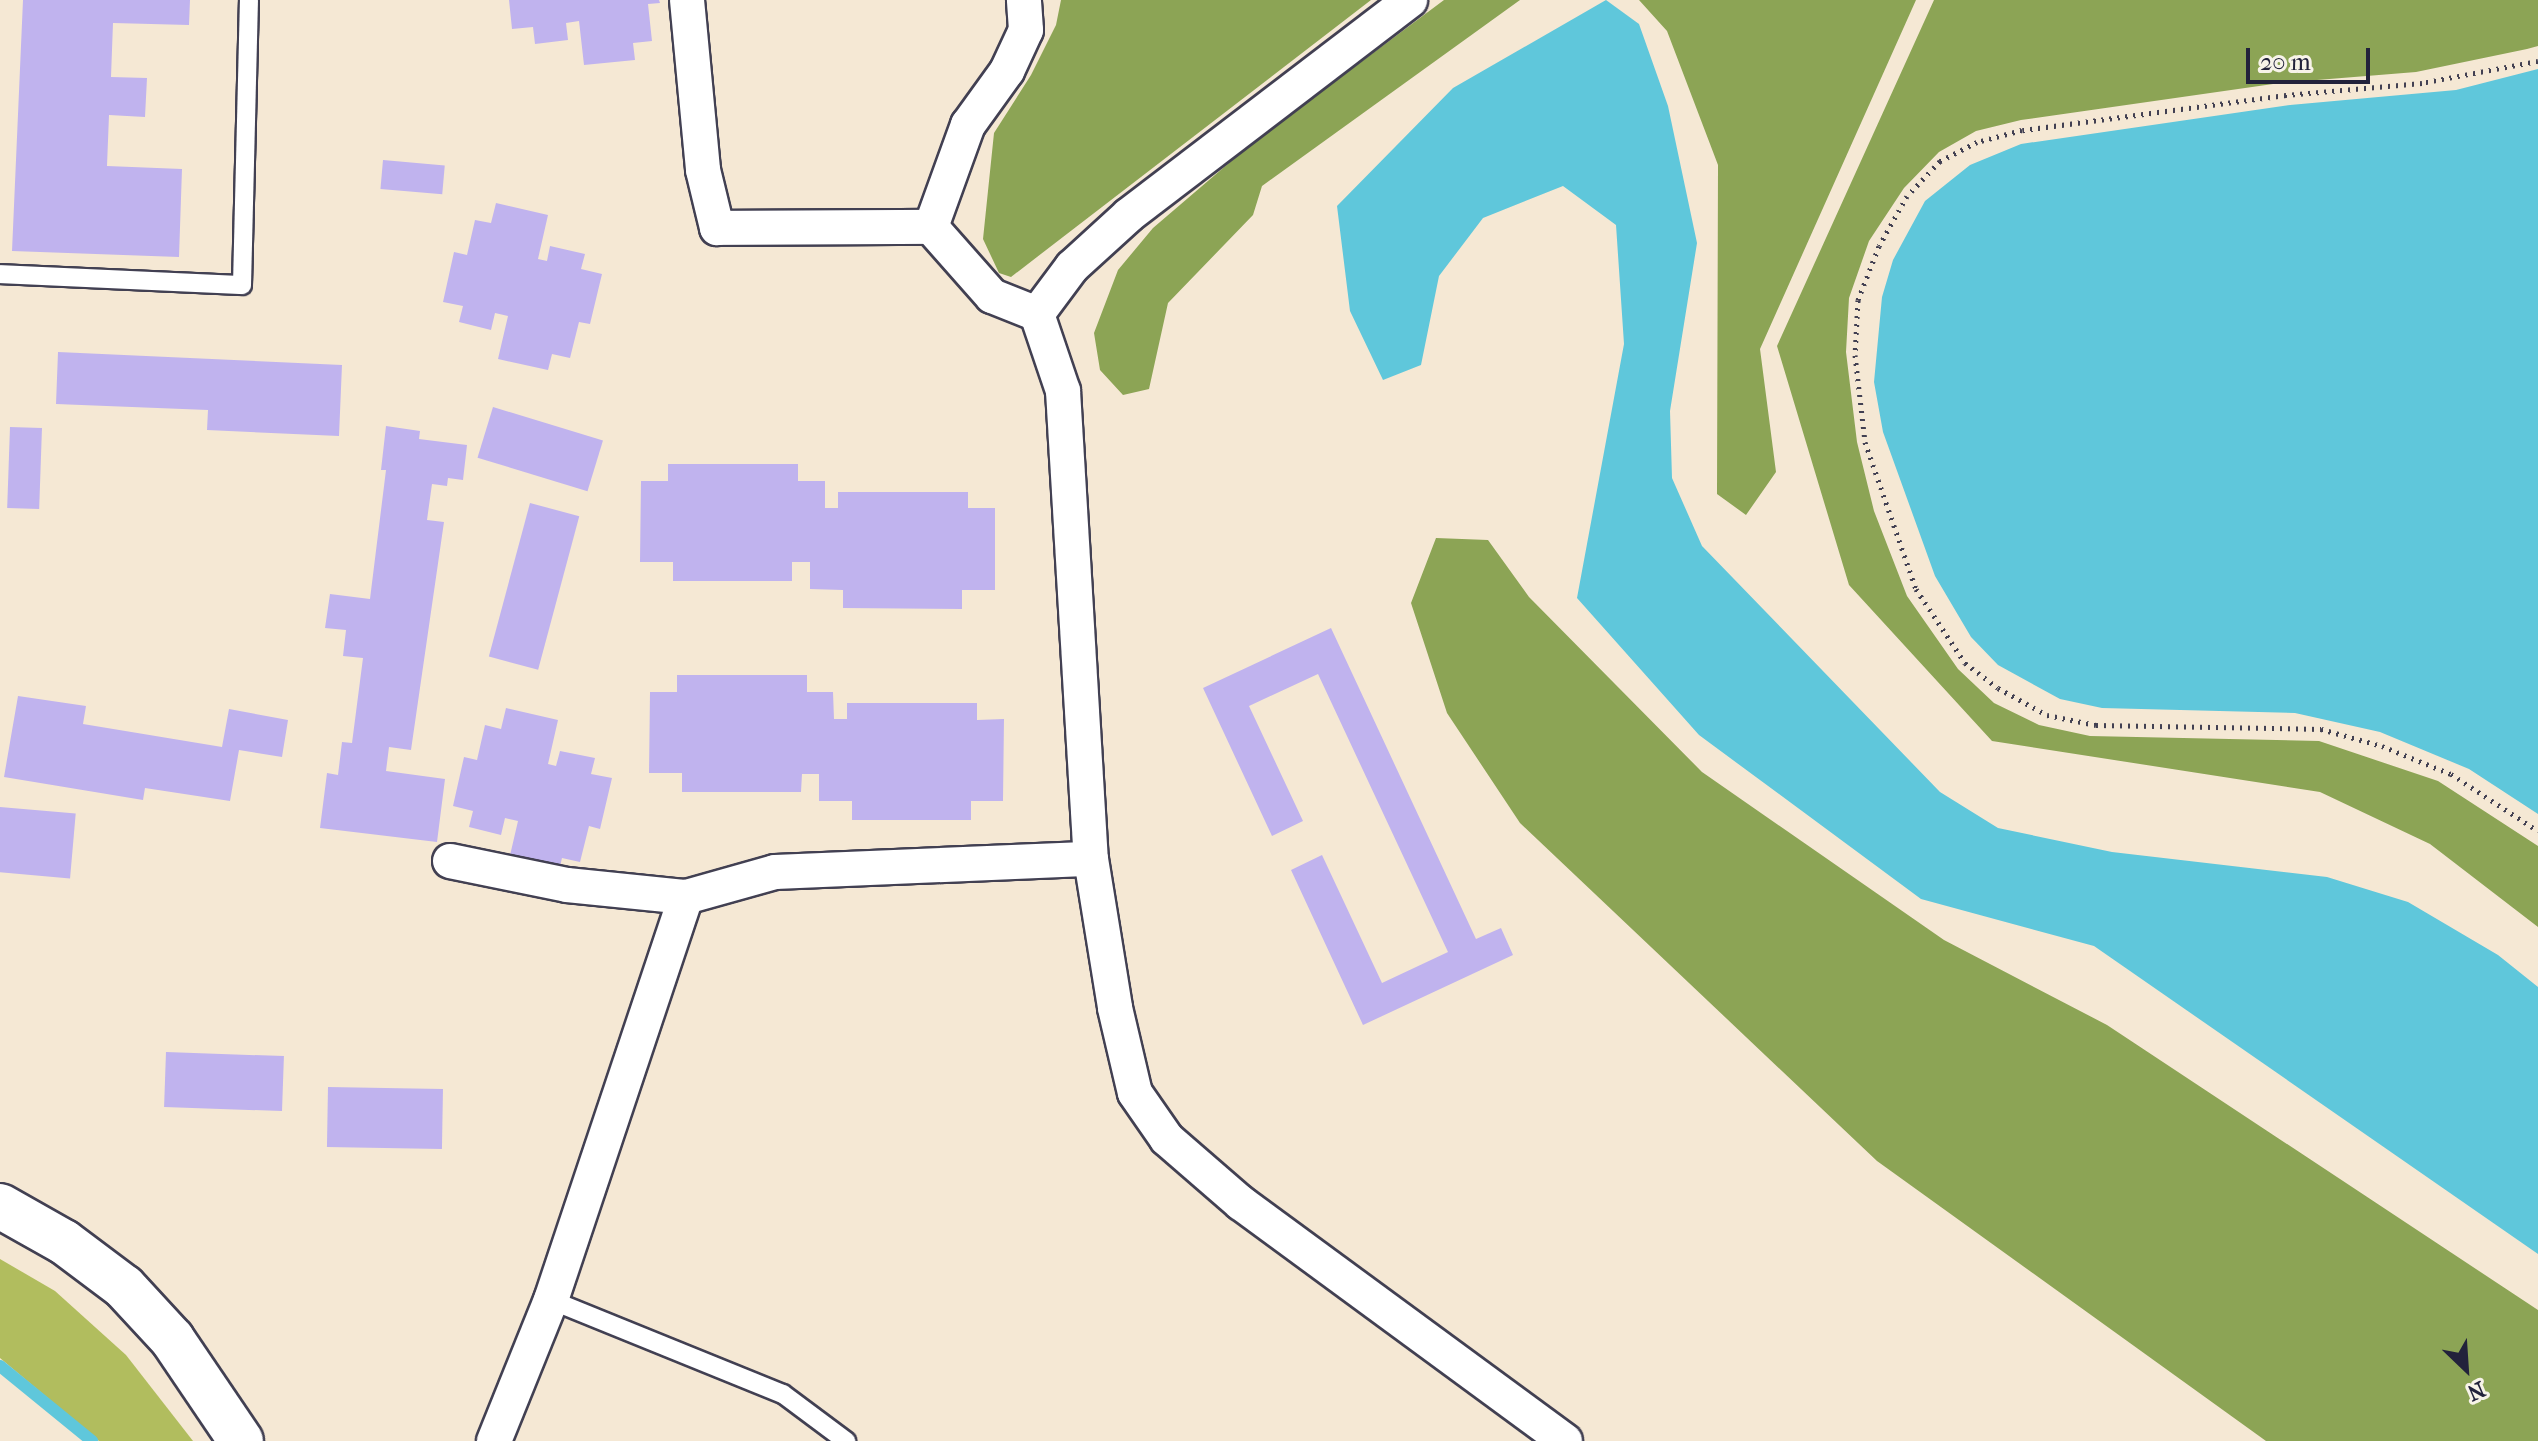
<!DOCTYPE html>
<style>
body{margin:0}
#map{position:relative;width:2538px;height:1441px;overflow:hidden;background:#f5e8d4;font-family:"IM FELL French Canon",serif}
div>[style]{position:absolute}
.green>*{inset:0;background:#b1bd5e}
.forest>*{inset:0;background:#8ca455}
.water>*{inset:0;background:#5fc7db}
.stream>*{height:12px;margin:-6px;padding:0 6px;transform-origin:6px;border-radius:6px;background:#5fc7db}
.building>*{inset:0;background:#c0b3ee;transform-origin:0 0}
.path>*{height:5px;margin-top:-2.5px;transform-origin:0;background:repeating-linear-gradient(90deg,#424052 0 2px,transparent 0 8px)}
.roads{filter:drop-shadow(2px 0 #424052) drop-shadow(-2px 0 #424052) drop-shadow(0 2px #424052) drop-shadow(0 -2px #424052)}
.service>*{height:18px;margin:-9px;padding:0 9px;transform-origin:9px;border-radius:9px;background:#fff}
.minor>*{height:34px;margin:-17px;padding:0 17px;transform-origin:17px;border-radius:17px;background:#fff}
.primary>*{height:44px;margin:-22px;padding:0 22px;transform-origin:22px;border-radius:22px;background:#fff}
span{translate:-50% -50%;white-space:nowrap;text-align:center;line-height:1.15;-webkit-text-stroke:8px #f7f3e8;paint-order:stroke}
.north{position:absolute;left:2426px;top:1329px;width:80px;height:80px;-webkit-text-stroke:6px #f7f3e8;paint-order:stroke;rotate:155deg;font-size:22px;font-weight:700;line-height:32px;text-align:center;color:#22223b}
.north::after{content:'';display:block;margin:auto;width:28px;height:36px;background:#22223b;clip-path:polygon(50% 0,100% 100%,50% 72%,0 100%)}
.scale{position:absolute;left:2246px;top:48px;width:124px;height:36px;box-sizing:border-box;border:4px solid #22223b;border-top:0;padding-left:10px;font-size:24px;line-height:28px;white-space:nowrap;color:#22223b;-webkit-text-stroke:6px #f7f3e8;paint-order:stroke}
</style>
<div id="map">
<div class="green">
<i style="clip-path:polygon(0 1259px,55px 1291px,126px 1355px,193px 1441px,99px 1441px,0 1358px)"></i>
</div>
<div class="forest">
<i style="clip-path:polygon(1061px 0,1371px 0,1011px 277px,999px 273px,983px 239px,994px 133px,1031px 75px,1056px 25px)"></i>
<i style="clip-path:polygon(1444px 0,1520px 0,1262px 186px,1253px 215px,1168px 303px,1149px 389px,1123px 395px,1100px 370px,1094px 333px,1118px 270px,1153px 228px,1250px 145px)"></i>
<i style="clip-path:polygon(1639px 0,1916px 0,1760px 349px,1776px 472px,1746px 515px,1717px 494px,1718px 165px,1667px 31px)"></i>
<i style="clip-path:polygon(1934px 0,2538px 0,2538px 46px,2527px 49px,2416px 72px,2280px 83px,2021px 120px,1976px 131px,1939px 152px,1904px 188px,1869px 241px,1849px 298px,1846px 352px,1857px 442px,1874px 511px,1907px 596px,1958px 669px,1994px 703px,2039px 725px,2090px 736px,2319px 741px,2438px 781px,2538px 846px,2538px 927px,2430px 844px,2320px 792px,1992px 741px,1849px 585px,1777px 346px)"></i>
<i style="clip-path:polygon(1436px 538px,1488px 540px,1529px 597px,1702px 772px,1944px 940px,2107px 1025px,2538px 1310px,2538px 1441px,2266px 1441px,1877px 1161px,1520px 823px,1447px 713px,1411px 603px)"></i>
</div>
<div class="water">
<i style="clip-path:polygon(1606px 0,1639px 24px,1668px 106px,1697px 243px,1670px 411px,1672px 478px,1702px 546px,1940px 792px,1998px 828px,2112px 852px,2327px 877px,2408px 902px,2498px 955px,2538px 987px,2538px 1254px,2094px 946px,1921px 899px,1699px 735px,1577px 598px,1624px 344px,1616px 225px,1563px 186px,1483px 218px,1439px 276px,1421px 365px,1383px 380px,1350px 311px,1337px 206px,1453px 88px)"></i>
<i style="clip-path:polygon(2538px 69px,2538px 814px,2469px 769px,2380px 732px,2295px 713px,2102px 708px,2060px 699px,1998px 665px,1971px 637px,1935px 576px,1883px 432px,1874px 382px,1882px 297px,1893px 260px,1925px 201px,1970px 165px,2021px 144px,2290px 105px,2456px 90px)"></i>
</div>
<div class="stream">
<i style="left:0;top:1366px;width:119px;rotate:39.2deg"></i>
</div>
<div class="building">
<i style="clip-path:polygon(23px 0,190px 0,189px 25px,113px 23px,111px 77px,147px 78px,145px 117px,109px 115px,107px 166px,182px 169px,179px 257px,12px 251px)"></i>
<i style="clip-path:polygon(509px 0,659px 0,660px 3px,648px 4px,652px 41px,633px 43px,635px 60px,584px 65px,579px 21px,566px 23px,568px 40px,535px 44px,533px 27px,512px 29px)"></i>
<i style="left:383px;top:160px;width:62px;height:29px;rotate:5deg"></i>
<i style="clip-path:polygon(496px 203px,548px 215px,538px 259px,547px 261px,550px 246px,585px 254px,581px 269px,602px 274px,590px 324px,579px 322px,570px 358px,552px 354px,548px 370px,498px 359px,508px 316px,495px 313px,491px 330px,459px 322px,463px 306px,443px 302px,454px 252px,467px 255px,475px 220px,491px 223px)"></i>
<i style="clip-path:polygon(58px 352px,342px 365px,339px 436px,207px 430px,208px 410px,56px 404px)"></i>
<i style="left:493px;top:407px;width:115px;height:53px;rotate:17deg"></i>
<i style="clip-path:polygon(386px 426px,420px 431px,419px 439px,467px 445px,463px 480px,448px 478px,447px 486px,432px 484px,427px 520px,444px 522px,411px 750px,389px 747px,386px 771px,445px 779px,437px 842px,320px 828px,327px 773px,338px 775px,342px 742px,352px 743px,363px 658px,343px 656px,346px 630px,325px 628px,330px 594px,370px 599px,386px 470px,381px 470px)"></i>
<i style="left:10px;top:427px;width:32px;height:81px;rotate:2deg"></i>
<i style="clip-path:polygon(668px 464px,798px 464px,798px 481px,825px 481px,825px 508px,838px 508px,838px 492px,968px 492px,968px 508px,995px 508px,995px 590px,962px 590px,962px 609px,843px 608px,843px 590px,810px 589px,810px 562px,792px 562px,792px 581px,673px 581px,673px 562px,640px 562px,641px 481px,668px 481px)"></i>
<i style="left:530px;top:503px;width:51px;height:159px;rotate:15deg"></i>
<i style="clip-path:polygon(1331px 628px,1476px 939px,1501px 928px,1513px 955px,1363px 1025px,1291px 870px,1322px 855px,1382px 983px,1448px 952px,1318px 674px,1249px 706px,1303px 821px,1272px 836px,1203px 688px)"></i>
<i style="clip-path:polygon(677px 675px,807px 675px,807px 692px,833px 692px,834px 719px,847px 719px,847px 703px,977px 703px,977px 720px,1004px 719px,1003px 801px,971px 801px,971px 820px,852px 820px,852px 801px,819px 801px,819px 774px,802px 774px,801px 792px,682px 792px,682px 773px,649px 773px,650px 692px,677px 692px)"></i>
<i style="clip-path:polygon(18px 696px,86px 706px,83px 724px,222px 747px,229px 709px,288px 720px,282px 757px,239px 750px,230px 801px,145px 788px,143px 800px,4px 777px)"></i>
<i style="clip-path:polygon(506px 708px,558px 720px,548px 764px,556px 766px,560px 751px,595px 758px,591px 774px,612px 778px,600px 829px,589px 826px,580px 862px,562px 858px,558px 875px,508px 864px,518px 821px,505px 818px,501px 835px,469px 827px,473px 811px,453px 806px,464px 757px,477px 760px,485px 725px,501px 729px)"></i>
<i style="left:0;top:807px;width:76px;height:65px;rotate:5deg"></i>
<i style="left:166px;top:1052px;width:118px;height:55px;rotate:2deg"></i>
<i style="left:328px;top:1087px;width:115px;height:60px;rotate:1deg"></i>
</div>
<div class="path">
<i style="left:2538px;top:61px;width:118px;rotate:169.3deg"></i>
<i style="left:2422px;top:83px;width:137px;rotate:175deg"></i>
<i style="left:2286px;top:95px;width:266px;rotate:172.4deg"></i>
<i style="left:2022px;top:130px;width:47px;rotate:165.1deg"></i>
<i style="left:1977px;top:142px;width:42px;rotate:152.8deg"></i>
<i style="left:1940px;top:161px;width:48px;rotate:133.3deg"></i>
<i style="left:1907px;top:196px;width:57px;rotate:119.2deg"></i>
<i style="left:1879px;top:246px;width:58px;rotate:111.3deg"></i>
<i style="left:1858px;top:300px;width:55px;rotate:93.1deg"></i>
<i style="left:1855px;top:355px;width:88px;rotate:83.4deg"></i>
<i style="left:1865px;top:442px;width:156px;rotate:70.9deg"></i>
<i style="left:1916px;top:589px;width:89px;rotate:56.5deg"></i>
<i style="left:1965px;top:663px;width:41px;rotate:37.1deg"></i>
<i style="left:1998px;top:688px;width:56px;rotate:28.9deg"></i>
<i style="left:2047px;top:715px;width:50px;rotate:11.5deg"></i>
<i style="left:2096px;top:725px;width:225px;rotate:1deg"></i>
<i style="left:2321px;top:729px;width:63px;rotate:15.6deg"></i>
<i style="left:2382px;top:746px;width:74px;rotate:22.1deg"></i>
<i style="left:2451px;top:774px;width:104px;rotate:33.2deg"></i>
</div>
<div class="roads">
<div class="service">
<i style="left:0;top:274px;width:242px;rotate:2.6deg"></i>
<i style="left:242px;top:285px;width:285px;rotate:-88.6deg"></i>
<i style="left:551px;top:1300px;width:250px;rotate:22.1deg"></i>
<i style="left:783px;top:1394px;width:79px;rotate:36.7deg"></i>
</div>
<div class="minor">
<i style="left:687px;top:0;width:171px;rotate:84.6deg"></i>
<i style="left:703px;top:170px;width:60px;rotate:76.4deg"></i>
<i style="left:717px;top:228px;width:214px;rotate:-0.3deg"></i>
<i style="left:931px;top:227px;width:92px;rotate:48.5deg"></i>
<i style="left:992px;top:296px;width:48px;rotate:21.8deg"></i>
<i style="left:1037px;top:314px;width:59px;rotate:-53.3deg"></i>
<i style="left:1072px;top:267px;width:77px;rotate:-42.4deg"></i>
<i style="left:1129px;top:215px;width:354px;rotate:-37.4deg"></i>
<i style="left:931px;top:227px;width:109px;rotate:-70.1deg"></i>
<i style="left:968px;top:125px;width:67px;rotate:-54.2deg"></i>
<i style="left:1007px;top:71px;width:45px;rotate:-65.1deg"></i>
<i style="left:1026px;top:30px;width:30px;rotate:-94deg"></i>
<i style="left:1037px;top:314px;width:81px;rotate:71.3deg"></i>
<i style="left:1063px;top:391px;width:469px;rotate:86.6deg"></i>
<i style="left:1091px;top:859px;width:151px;rotate:80.8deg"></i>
<i style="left:1115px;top:1008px;width:87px;rotate:76.8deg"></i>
<i style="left:1135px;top:1093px;width:56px;rotate:55.2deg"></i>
<i style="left:1167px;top:1139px;width:98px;rotate:40.9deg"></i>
<i style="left:1241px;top:1203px;width:402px;rotate:36.3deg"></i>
<i style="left:450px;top:861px;width:119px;rotate:11.6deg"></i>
<i style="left:567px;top:885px;width:120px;rotate:5.8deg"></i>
<i style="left:686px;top:897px;width:92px;rotate:-15.7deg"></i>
<i style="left:775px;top:872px;width:316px;rotate:-2.4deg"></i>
<i style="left:494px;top:1441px;width:152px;rotate:-68deg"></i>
<i style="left:551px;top:1300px;width:425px;rotate:-71.5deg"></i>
</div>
<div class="primary">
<i style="left:0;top:1206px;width:73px;rotate:29.4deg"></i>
<i style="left:64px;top:1242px;width:75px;rotate:36.9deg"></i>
<i style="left:124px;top:1287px;width:71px;rotate:47.3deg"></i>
<i style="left:172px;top:1339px;width:123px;rotate:55.9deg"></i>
</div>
</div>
<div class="north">N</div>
<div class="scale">20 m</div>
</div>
